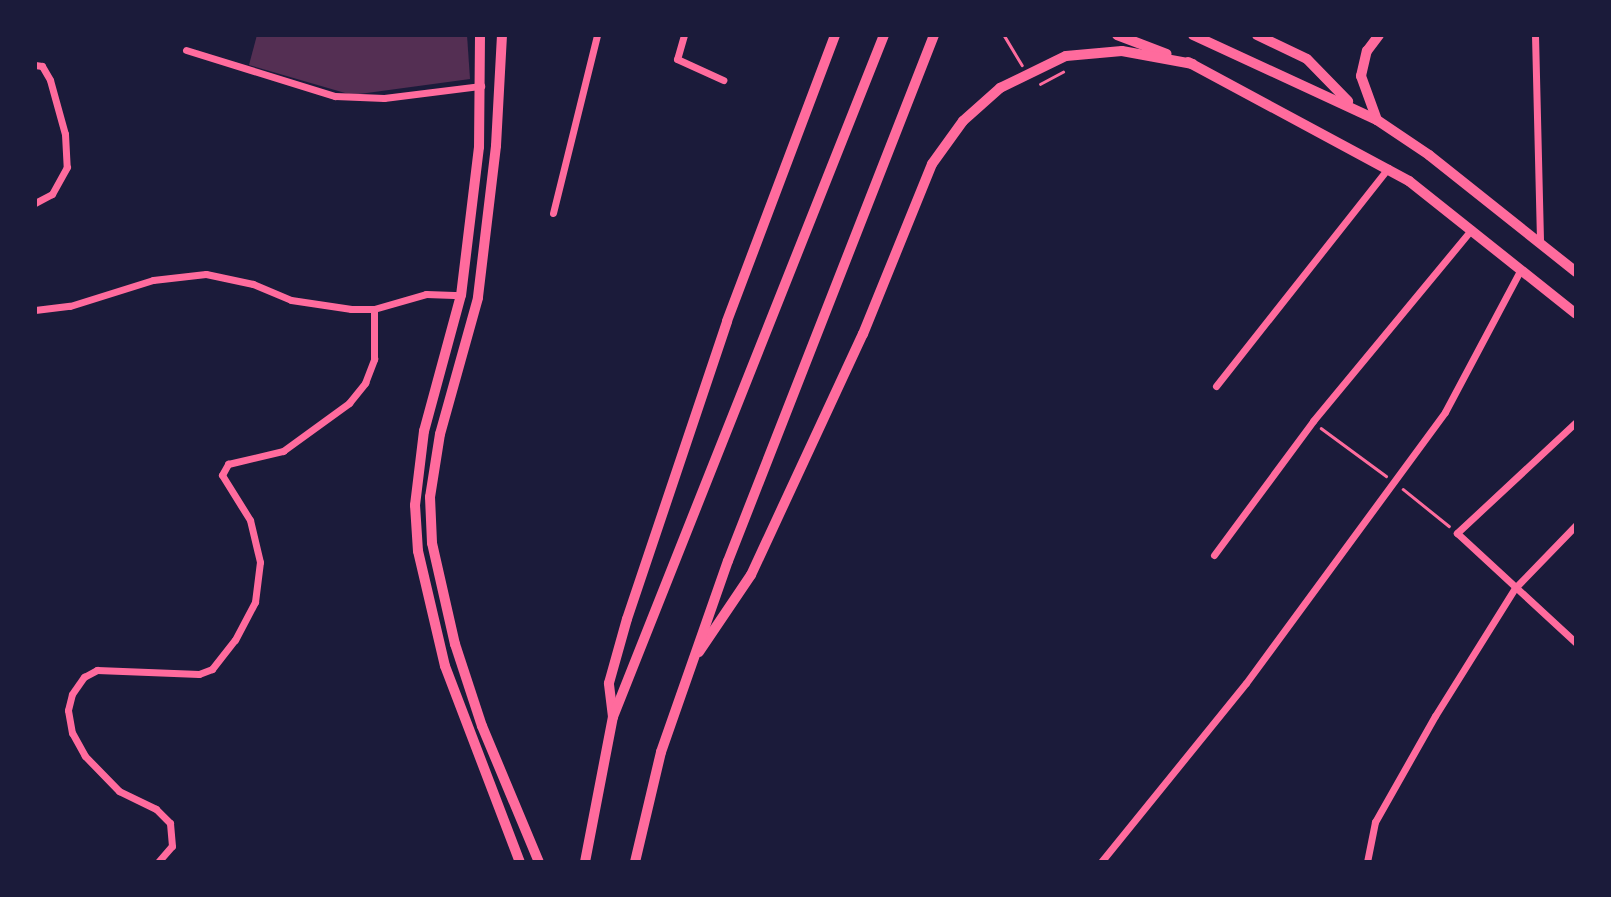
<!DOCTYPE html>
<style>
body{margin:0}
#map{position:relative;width:1611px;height:897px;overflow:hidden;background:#1b1b3a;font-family:"Space Grotesk",sans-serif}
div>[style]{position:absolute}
.building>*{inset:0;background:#542f53}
.path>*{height:2.5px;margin:-1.25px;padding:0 1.25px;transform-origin:1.25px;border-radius:1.25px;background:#ff6b9d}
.minor>*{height:7px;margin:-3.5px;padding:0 3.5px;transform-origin:3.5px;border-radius:3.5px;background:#ff6b9d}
.secondary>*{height:10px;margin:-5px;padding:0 5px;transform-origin:5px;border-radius:5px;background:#ff6b9d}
.primary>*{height:10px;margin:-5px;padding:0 5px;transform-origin:5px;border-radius:5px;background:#ff6b9d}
.trunk>*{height:10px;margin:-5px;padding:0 5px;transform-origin:5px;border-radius:5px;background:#ff6b9d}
span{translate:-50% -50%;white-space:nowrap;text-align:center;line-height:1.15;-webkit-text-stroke:6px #1b1b3a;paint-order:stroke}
.frame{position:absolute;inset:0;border:37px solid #1b1b3a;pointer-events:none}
</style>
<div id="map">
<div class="building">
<i style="clip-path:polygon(257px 35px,467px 35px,470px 79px,352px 95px,249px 65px)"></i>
</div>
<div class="path">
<i style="left:1004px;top:35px;width:35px;rotate:59deg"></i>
<i style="left:1040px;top:84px;width:26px;rotate:-28deg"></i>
<i style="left:1321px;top:428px;width:81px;rotate:36.4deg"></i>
<i style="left:1403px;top:489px;width:59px;rotate:38.8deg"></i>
</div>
<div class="minor">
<i style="left:684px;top:35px;width:25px;rotate:106deg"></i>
<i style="left:677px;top:59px;width:51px;rotate:24.5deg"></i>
<i style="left:1535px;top:35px;width:207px;rotate:88.6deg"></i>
<i style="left:186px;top:50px;width:156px;rotate:17.2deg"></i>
<i style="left:335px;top:96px;width:49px;rotate:2.3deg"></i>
<i style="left:384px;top:98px;width:98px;rotate:-7.1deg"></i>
<i style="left:35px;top:65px;width:7px;rotate:8deg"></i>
<i style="left:42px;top:66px;width:16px;rotate:60deg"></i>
<i style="left:50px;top:80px;width:56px;rotate:74.5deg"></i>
<i style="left:65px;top:134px;width:33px;rotate:87deg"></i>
<i style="left:67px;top:167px;width:31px;rotate:119deg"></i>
<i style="left:52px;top:194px;width:19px;rotate:152deg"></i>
<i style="left:553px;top:213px;width:183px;rotate:-76.1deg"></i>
<i style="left:35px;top:310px;width:35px;rotate:-7deg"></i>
<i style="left:70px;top:306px;width:87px;rotate:-17.4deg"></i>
<i style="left:153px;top:280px;width:53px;rotate:-6.5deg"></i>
<i style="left:206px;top:274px;width:48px;rotate:12deg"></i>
<i style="left:253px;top:284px;width:41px;rotate:22.8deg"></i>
<i style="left:291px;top:300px;width:61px;rotate:8.5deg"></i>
<i style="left:351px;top:309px;width:23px"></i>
<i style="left:374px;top:309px;width:54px;rotate:-16.1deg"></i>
<i style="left:426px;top:294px;width:35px;rotate:2deg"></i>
<i style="left:1216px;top:386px;width:278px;rotate:-51.7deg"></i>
<i style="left:1576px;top:422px;width:163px;rotate:137deg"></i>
<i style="left:1457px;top:533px;width:162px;rotate:42.7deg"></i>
<i style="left:1214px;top:555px;width:167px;rotate:-53.5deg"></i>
<i style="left:1313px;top:421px;width:249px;rotate:-50.4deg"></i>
<i style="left:158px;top:862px;width:21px;rotate:-49deg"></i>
<i style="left:172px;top:846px;width:23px;rotate:-95deg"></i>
<i style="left:170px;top:823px;width:20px;rotate:-135deg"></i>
<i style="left:156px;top:809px;width:41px;rotate:-154.1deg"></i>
<i style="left:119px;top:791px;width:49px;rotate:-134.2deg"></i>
<i style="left:85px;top:756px;width:26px;rotate:-119deg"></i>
<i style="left:72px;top:733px;width:23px;rotate:-100deg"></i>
<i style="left:68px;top:710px;width:16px;rotate:-76deg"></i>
<i style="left:72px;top:694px;width:21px;rotate:-55deg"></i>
<i style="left:84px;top:677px;width:15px;rotate:-28deg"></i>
<i style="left:97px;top:670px;width:102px;rotate:2.2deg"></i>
<i style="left:199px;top:674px;width:14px;rotate:-21deg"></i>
<i style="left:212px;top:669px;width:37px;rotate:-52deg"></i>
<i style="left:235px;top:640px;width:43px;rotate:-62.2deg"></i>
<i style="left:255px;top:602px;width:40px;rotate:-82.9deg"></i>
<i style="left:260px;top:562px;width:43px;rotate:-103.4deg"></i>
<i style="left:250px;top:520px;width:53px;rotate:-121.9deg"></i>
<i style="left:222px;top:475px;width:13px;rotate:-61deg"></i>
<i style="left:228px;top:464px;width:57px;rotate:-13.3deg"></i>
<i style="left:283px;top:451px;width:82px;rotate:-36deg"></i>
<i style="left:349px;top:403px;width:26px;rotate:-51deg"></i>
<i style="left:365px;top:383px;width:26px;rotate:-69deg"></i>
<i style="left:374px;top:359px;width:50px;rotate:-90deg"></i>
<i style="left:1101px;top:862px;width:230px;rotate:-51deg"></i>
<i style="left:1246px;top:683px;width:336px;rotate:-53.7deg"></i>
<i style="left:1445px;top:412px;width:162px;rotate:-62deg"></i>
<i style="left:1367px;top:862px;width:41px;rotate:-78.7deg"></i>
<i style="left:1375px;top:822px;width:122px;rotate:-60.5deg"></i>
<i style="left:1435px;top:716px;width:151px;rotate:-58deg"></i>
<i style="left:1515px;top:588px;width:88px;rotate:-45.9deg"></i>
</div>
<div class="secondary">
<i style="left:1377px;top:120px;width:47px;rotate:-110deg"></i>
<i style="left:1361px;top:76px;width:26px;rotate:-77deg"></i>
<i style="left:1367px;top:51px;width:20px;rotate:-53deg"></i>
</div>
<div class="primary">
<i style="left:480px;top:35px;width:112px;rotate:90.5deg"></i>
<i style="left:479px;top:147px;width:149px;rotate:96.9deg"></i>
<i style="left:461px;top:295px;width:141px;rotate:105.2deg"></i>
<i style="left:424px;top:431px;width:75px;rotate:96.9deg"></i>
<i style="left:415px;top:505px;width:46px;rotate:86.3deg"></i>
<i style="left:418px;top:551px;width:118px;rotate:76.8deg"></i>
<i style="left:445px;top:666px;width:210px;rotate:69.1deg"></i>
<i style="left:502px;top:35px;width:111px;rotate:93.1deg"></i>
<i style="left:496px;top:146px;width:153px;rotate:96.8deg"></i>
<i style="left:478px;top:298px;width:141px;rotate:105.6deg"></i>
<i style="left:440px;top:434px;width:64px;rotate:99deg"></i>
<i style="left:430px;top:497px;width:46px;rotate:87.5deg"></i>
<i style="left:432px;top:543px;width:104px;rotate:77.2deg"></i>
<i style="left:455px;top:644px;width:86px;rotate:71.8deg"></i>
<i style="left:482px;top:726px;width:147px;rotate:67.3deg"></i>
<i style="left:1117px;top:35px;width:53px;rotate:20.8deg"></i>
<i style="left:1193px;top:35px;width:203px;rotate:24.8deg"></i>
<i style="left:1377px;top:120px;width:63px;rotate:33.9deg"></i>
<i style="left:1429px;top:155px;width:188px;rotate:38.5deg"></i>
<i style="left:1257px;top:35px;width:55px;rotate:25.6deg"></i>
<i style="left:1307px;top:59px;width:59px;rotate:45.7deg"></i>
<i style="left:1188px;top:62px;width:251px;rotate:28.3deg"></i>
<i style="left:1409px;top:181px;width:213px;rotate:38.5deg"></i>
<i style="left:699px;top:652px;width:93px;rotate:-56deg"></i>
<i style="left:751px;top:575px;width:266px;rotate:-65.1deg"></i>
<i style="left:863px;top:334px;width:183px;rotate:-67.9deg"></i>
<i style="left:932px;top:164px;width:53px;rotate:-54.2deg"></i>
<i style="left:963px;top:121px;width:50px;rotate:-41.7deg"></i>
<i style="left:1000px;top:88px;width:73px;rotate:-25.9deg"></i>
<i style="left:1066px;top:56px;width:56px;rotate:-5.1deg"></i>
<i style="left:1122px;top:51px;width:72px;rotate:10.4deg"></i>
<i style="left:613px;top:717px;width:34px;rotate:-97deg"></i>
<i style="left:609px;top:683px;width:66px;rotate:-74.3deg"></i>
<i style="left:627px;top:619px;width:314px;rotate:-71.4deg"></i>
<i style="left:727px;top:321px;width:306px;rotate:-69.3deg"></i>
</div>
<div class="trunk">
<i style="left:585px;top:862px;width:148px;rotate:-79.1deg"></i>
<i style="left:613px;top:717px;width:734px;rotate:-68.33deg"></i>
<i style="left:635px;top:862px;width:113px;rotate:-76.7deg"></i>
<i style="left:661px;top:752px;width:202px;rotate:-70.7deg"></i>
<i style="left:728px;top:561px;width:565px;rotate:-68.61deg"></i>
</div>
<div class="frame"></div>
</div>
